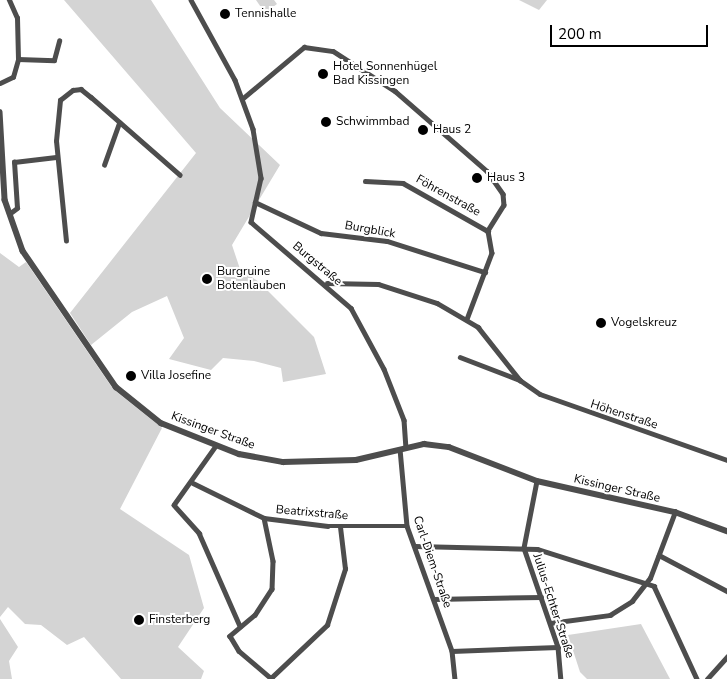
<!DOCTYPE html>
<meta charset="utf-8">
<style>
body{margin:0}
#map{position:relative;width:727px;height:679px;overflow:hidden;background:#fff;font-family:"Nunito Sans",sans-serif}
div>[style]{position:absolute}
.green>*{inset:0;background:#d4d4d4}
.minor>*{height:4.5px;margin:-2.25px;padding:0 2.25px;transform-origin:2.25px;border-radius:2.25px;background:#4d4d4d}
.tertiary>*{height:5.5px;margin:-2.75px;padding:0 2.75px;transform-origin:2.75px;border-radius:2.75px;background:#4d4d4d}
.dots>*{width:14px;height:14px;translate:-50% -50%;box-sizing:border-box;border:2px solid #fff;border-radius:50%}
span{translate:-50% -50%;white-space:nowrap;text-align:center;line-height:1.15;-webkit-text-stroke:4px #fff;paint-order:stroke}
.poi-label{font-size:12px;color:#000}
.left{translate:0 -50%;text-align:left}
.street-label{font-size:12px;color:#000}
.scale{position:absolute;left:550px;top:25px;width:158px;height:22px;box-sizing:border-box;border:2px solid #000;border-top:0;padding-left:6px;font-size:15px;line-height:18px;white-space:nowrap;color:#000;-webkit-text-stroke:4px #fff;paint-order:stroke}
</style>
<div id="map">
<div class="green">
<i style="clip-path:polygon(64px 0,151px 0,220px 108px,280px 165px,232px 245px,240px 269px,259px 282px,314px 337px,326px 374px,283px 382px,281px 368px,254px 361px,223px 358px,211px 370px,169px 359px,184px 338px,167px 296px,132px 312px,91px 345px,70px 313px,196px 153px)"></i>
<i style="clip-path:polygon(256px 0,274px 0,277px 4px,265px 13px)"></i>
<i style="clip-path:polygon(519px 0,547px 0,539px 10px)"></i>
<i style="clip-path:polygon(0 253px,19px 267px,26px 262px,113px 389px,162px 428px,120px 509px,189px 555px,204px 608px,178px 647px,204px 671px,201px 679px,121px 679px,84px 637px,67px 645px,41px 625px,25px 624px,8px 607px,0 617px)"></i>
<i style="clip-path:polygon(0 619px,18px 647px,9px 661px,12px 679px,0 679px)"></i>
<i style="clip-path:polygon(641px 624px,670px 679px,587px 679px,580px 672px,568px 635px)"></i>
</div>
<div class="minor">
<i style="left:191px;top:0;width:91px;rotate:61.2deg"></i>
<i style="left:235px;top:80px;width:52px;rotate:69.8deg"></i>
<i style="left:253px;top:129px;width:50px;rotate:80.7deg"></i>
<i style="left:261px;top:178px;width:45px;rotate:102.8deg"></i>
<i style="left:251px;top:222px;width:132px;rotate:40.7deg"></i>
<i style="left:351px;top:308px;width:69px;rotate:61.6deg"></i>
<i style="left:384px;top:369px;width:55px;rotate:68.6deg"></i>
<i style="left:404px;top:420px;width:27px;rotate:86deg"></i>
<i style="left:18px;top:59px;width:36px;rotate:2deg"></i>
<i style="left:54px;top:60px;width:20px;rotate:-75deg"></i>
<i style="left:0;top:83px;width:14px;rotate:-25deg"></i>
<i style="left:13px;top:77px;width:19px;rotate:-74deg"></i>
<i style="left:18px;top:59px;width:41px;rotate:-91.4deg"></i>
<i style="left:17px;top:18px;width:20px;rotate:-114deg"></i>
<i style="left:242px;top:99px;width:81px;rotate:-40deg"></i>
<i style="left:304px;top:47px;width:29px;rotate:8deg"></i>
<i style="left:333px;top:51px;width:74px;rotate:32.8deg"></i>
<i style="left:395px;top:91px;width:122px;rotate:41deg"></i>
<i style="left:487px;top:171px;width:28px;rotate:55deg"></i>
<i style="left:503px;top:194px;width:11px;rotate:85deg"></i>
<i style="left:504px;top:205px;width:31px;rotate:122deg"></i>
<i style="left:104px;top:165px;width:45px;rotate:-70.3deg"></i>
<i style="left:365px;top:181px;width:38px;rotate:3deg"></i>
<i style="left:403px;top:183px;width:98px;rotate:29.5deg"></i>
<i style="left:488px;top:231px;width:22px;rotate:80deg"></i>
<i style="left:492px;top:253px;width:71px;rotate:110.7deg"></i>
<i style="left:255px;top:202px;width:73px;rotate:25.2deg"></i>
<i style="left:321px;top:233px;width:66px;rotate:6.9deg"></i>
<i style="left:387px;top:241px;width:103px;rotate:17.6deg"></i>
<i style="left:9px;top:214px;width:10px;rotate:-37deg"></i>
<i style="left:17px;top:208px;width:46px;rotate:-93.7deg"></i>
<i style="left:14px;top:162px;width:42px;rotate:-6.8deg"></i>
<i style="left:66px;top:241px;width:100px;rotate:-95.7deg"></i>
<i style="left:56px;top:141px;width:41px;rotate:-84.4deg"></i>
<i style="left:60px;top:100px;width:16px;rotate:-38deg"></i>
<i style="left:73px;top:90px;width:8px;rotate:-7deg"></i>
<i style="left:81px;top:89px;width:13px;rotate:39deg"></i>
<i style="left:91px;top:97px;width:118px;rotate:41.2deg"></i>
<i style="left:327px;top:283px;width:51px;rotate:1.1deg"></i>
<i style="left:378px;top:284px;width:62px;rotate:17.9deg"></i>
<i style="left:437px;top:303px;width:48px;rotate:30.3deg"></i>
<i style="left:478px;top:327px;width:68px;rotate:51.6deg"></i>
<i style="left:520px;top:380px;width:24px;rotate:35deg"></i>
<i style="left:540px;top:394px;width:198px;rotate:19.4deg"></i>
<i style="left:460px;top:357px;width:64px;rotate:21deg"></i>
<i style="left:216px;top:446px;width:72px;rotate:125.4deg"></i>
<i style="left:174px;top:505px;width:38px;rotate:48deg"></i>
<i style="left:199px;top:533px;width:102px;rotate:66.2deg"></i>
<i style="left:400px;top:449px;width:77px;rotate:84.8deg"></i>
<i style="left:407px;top:526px;width:133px;rotate:70.2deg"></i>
<i style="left:452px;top:651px;width:28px;rotate:84deg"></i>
<i style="left:537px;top:481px;width:68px;rotate:101deg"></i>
<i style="left:524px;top:548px;width:105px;rotate:71deg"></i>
<i style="left:558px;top:647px;width:32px;rotate:85deg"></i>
<i style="left:193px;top:483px;width:79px;rotate:26.2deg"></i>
<i style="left:264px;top:518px;width:64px;rotate:7.2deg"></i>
<i style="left:327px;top:526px;width:80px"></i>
<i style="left:264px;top:518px;width:44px;rotate:78.2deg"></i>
<i style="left:273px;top:561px;width:28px;rotate:92deg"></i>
<i style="left:272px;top:589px;width:31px;rotate:123deg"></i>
<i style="left:255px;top:615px;width:33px;rotate:140deg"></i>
<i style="left:230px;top:636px;width:17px;rotate:59deg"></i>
<i style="left:239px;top:651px;width:43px;rotate:40.3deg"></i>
<i style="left:415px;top:546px;width:122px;rotate:1.4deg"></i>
<i style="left:537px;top:549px;width:123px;rotate:17.5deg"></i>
<i style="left:654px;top:586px;width:102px;rotate:65.2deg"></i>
<i style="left:659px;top:555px;width:77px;rotate:27.9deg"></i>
<i style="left:434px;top:599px;width:107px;rotate:-1.1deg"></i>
<i style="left:550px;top:623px;width:61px;rotate:-7.6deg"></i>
<i style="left:610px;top:615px;width:26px;rotate:-32deg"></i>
<i style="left:632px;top:601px;width:29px;rotate:-52deg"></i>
<i style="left:650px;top:578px;width:71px;rotate:-69.3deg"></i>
<i style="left:452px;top:651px;width:106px;rotate:-2.2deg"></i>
<i style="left:271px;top:678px;width:77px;rotate:-43.4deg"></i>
<i style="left:327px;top:625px;width:59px;rotate:-72.2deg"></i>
<i style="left:345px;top:569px;width:42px;rotate:-96.8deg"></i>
<i style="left:707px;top:679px;width:30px;rotate:-48deg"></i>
</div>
<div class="tertiary">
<i style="left:0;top:112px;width:88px;rotate:86.7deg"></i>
<i style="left:5px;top:200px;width:54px;rotate:70.6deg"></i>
<i style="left:23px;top:251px;width:165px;rotate:55.6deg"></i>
<i style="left:116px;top:387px;width:58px;rotate:38.7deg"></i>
<i style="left:161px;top:423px;width:84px;rotate:21.7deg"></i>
<i style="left:239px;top:454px;width:45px;rotate:10.3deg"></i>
<i style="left:283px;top:462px;width:73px;rotate:-1.6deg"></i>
<i style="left:356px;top:460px;width:70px;rotate:-13.2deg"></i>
<i style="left:424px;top:444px;width:25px;rotate:7deg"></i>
<i style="left:449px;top:447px;width:94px;rotate:21.1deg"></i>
<i style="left:537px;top:481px;width:141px;rotate:12.7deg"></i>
<i style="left:675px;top:512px;width:55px;rotate:20.1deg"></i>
</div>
<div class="dots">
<i style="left:225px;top:14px;background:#000"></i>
<i style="left:323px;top:74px;background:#000"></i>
<i style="left:326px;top:122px;background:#000"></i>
<i style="left:423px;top:130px;background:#000"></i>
<i style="left:477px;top:178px;background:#000"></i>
<i style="left:207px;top:279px;background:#000"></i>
<i style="left:601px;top:323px;background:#000"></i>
<i style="left:131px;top:376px;background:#000"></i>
<i style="left:139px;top:620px;background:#000"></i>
</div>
<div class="poi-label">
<span class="left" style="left:235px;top:14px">Tennishalle</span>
<span class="left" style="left:333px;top:74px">Hotel Sonnenhügel<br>Bad Kissingen</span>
<span class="left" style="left:336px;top:122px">Schwimmbad</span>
<span class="left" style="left:433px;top:130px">Haus 2</span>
<span class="left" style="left:487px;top:178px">Haus 3</span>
<span class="left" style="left:217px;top:279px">Burgruine<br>Botenlauben</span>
<span class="left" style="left:611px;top:323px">Vogelskreuz</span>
<span class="left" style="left:141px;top:376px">Villa Josefine</span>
<span class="left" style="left:149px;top:620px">Finsterberg</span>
</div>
<div class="street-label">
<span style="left:448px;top:196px;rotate:29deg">Föhrenstraße</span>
<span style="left:370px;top:230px;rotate:10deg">Burgblick</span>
<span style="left:317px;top:264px;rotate:40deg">Burgstraße</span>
<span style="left:624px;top:415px;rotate:18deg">Höhenstraße</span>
<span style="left:213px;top:431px;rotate:20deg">Kissinger Straße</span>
<span style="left:617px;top:489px;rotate:13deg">Kissinger Straße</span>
<span style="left:312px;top:513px;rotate:5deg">Beatrixstraße</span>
<span style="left:432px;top:562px;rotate:71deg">Carl-Diem-Straße</span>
<span style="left:553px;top:606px;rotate:72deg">Julius-Echter-Straße</span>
</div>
<div class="scale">200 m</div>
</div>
